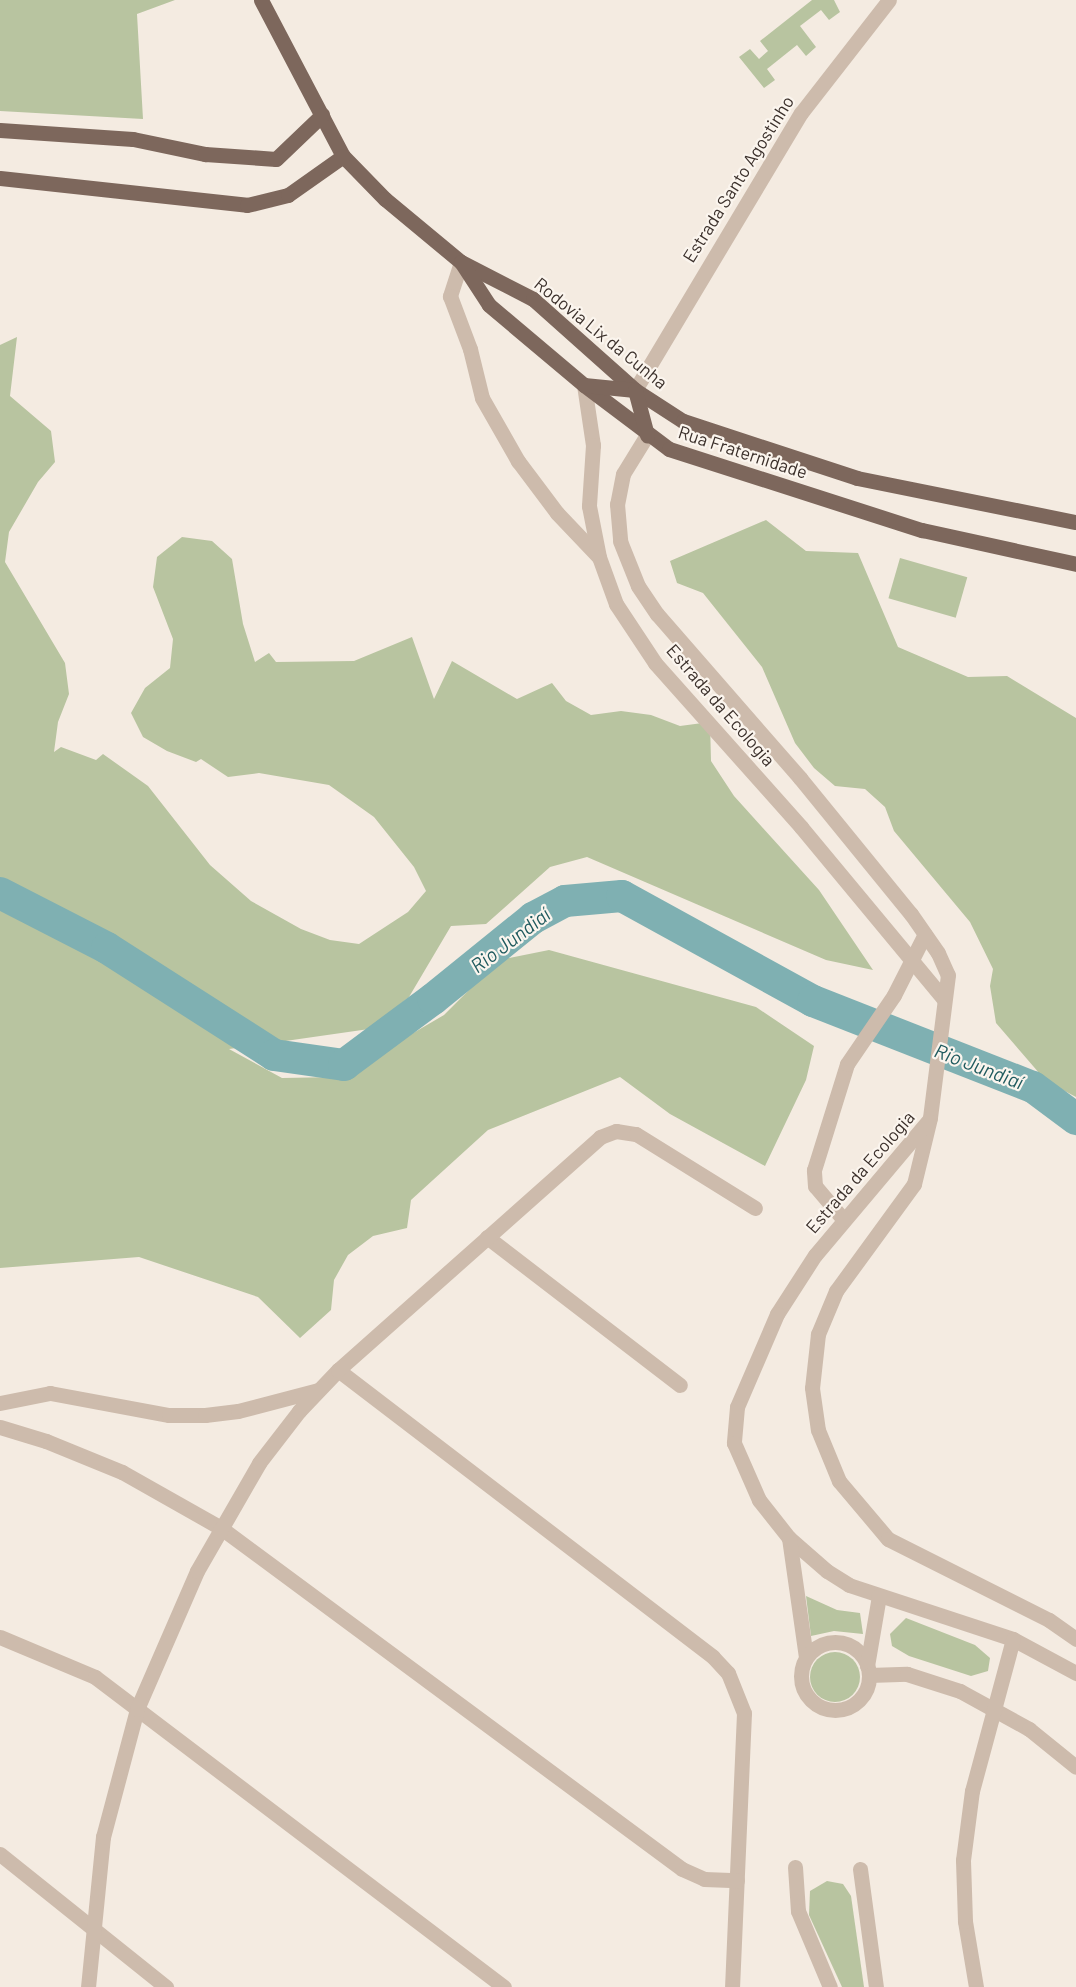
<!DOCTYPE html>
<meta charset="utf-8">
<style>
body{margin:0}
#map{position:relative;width:1076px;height:1987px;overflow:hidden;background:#f4ebe1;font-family:Barlow,sans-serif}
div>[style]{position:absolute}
.green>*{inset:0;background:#b8c4a0;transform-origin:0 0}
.round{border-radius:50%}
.river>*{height:32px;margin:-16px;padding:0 16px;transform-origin:16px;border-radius:16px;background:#7fb0b2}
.minor>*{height:15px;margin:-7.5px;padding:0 7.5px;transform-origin:7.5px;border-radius:7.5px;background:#cdbbac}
.minor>.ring{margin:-7.5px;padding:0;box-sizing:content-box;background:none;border:15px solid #cdbbac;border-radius:50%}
.major>*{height:15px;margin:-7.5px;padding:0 7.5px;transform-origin:7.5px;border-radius:7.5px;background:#7d675c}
span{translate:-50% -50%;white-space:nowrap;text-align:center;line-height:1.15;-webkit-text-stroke:4.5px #fbf5ee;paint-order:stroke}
.street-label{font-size:18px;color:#3b302b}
.water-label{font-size:20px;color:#1f5a5e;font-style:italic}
</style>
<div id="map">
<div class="green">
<i style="clip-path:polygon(0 0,175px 0,137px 14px,143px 119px,0 111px)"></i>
<i style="clip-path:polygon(812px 0,834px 0,840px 12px,829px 20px,821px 10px,800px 26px,816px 47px,806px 56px,797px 45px,767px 69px,775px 80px,764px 88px,739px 57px,750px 49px,759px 59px,768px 51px,760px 41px)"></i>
<i style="clip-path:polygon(17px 337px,10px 396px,51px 431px,55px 462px,38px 482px,9px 532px,5px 562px,65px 663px,69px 694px,58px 722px,54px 752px,61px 747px,96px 760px,103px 754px,148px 786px,210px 865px,251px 901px,301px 929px,330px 940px,359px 944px,408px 912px,426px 891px,414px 867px,374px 817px,329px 785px,259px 773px,228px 777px,201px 759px,196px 762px,167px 751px,143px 737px,131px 713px,145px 688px,170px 668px,173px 639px,153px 587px,157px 557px,182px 537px,212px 541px,232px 559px,243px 624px,255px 662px,269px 653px,276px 662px,354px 661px,412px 637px,434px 699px,452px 661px,517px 699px,552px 683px,566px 701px,591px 715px,621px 711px,651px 715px,680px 726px,710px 722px,711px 761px,734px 796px,819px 890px,873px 970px,826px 960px,587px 857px,550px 867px,486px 924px,451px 926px,409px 997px,369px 1029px,229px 1049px,282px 1078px,338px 1077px,444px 1015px,499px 960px,549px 950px,756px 1007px,814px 1046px,806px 1080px,765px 1166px,670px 1114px,620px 1077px,488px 1130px,411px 1200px,407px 1228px,373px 1236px,348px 1255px,334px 1280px,331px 1310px,300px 1338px,258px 1297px,139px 1257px,0 1268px,0 345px)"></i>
<i style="clip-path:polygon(766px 520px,806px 551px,858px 553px,898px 647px,968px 677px,1007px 676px,1076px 718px,1076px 1097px,1046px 1081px,996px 1023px,990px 986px,993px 969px,970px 922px,894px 831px,885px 807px,865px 789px,835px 786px,814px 768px,795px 743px,762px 667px,703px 593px,677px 583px,670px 561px)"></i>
<i style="left:900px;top:558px;width:70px;height:42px;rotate:16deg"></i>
<i style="clip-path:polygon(806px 1596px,837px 1610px,860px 1613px,863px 1634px,834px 1631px,811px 1636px)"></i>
<i style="clip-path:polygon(906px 1618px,975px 1645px,990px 1658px,988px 1671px,971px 1676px,909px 1656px,892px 1646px,890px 1634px)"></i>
<i class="round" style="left:810px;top:1652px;width:50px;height:50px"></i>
<i style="clip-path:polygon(827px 1881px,843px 1884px,851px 1896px,864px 1987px,842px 1987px,809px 1915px,810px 1891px)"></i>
</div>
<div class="river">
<i style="left:0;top:893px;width:120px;rotate:27.2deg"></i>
<i style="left:107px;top:948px;width:198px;rotate:32.6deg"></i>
<i style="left:274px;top:1055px;width:71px;rotate:8.1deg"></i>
<i style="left:344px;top:1065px;width:111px;rotate:-36.6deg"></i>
<i style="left:433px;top:999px;width:129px;rotate:-39deg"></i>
<i style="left:533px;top:918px;width:36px;rotate:-28deg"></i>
<i style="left:565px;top:901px;width:57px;rotate:-5deg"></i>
<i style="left:622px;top:896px;width:218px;rotate:28.8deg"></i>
<i style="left:813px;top:1001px;width:236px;rotate:21.4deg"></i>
<i style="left:1033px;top:1087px;width:54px;rotate:36.7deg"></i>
</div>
<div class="minor">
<i style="left:461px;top:262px;width:36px;rotate:108deg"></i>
<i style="left:450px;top:296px;width:57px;rotate:69.3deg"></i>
<i style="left:470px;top:349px;width:50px;rotate:76.2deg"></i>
<i style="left:482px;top:398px;width:73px;rotate:60.3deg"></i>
<i style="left:518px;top:461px;width:65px;rotate:53.1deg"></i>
<i style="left:557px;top:513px;width:59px;rotate:46.4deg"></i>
<i style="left:584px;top:385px;width:61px;rotate:81.5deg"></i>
<i style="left:593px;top:445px;width:61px;rotate:93.8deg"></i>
<i style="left:589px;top:506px;width:52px;rotate:78.9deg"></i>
<i style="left:599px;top:557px;width:50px;rotate:70.1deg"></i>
<i style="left:616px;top:604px;width:71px;rotate:56.5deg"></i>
<i style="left:655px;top:663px;width:220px;rotate:48.3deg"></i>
<i style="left:801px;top:827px;width:224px;rotate:50.3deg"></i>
<i style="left:635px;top:390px;width:323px;rotate:-59.1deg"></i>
<i style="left:801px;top:113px;width:143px;rotate:-52.1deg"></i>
<i style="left:647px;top:435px;width:46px;rotate:121.6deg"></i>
<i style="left:623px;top:474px;width:31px;rotate:101deg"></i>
<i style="left:617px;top:504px;width:37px;rotate:85deg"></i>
<i style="left:620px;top:541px;width:48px;rotate:68.2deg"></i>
<i style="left:638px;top:586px;width:34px;rotate:56deg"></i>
<i style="left:657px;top:614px;width:218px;rotate:48.9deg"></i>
<i style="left:800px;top:778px;width:176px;rotate:50.8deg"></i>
<i style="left:911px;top:914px;width:47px;rotate:55.3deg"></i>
<i style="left:938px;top:953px;width:24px;rotate:66deg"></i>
<i style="left:948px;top:975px;width:144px;rotate:97.2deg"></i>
<i style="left:930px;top:1118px;width:68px;rotate:103.6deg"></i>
<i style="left:914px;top:1184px;width:132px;rotate:126.1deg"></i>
<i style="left:836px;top:1291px;width:47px;rotate:112.7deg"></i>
<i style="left:818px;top:1334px;width:54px;rotate:96.3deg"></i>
<i style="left:812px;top:1388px;width:42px;rotate:81.9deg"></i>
<i style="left:818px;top:1430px;width:55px;rotate:67.6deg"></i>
<i style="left:839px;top:1481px;width:76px;rotate:49.8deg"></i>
<i style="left:888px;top:1539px;width:180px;rotate:26.7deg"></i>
<i style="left:1049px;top:1620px;width:33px;rotate:35deg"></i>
<i style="left:928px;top:1121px;width:175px;rotate:130.1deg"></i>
<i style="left:815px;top:1255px;width:70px;rotate:122.8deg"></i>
<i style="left:777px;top:1314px;width:101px;rotate:113.3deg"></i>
<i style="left:737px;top:1407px;width:36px;rotate:95deg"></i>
<i style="left:734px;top:1443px;width:62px;rotate:66.3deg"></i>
<i style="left:759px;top:1500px;width:48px;rotate:51.7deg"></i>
<i style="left:789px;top:1538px;width:50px;rotate:41deg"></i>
<i style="left:827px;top:1571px;width:26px;rotate:32deg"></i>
<i style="left:849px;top:1585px;width:173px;rotate:18.2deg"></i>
<i style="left:1013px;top:1639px;width:72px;rotate:28.4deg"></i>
<i style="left:843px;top:1219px;width:43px;rotate:-130.3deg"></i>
<i style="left:815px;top:1186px;width:16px;rotate:-94deg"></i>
<i style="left:814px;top:1170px;width:111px;rotate:-72.7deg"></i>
<i style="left:847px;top:1064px;width:83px;rotate:-55.7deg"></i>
<i style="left:894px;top:995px;width:68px;rotate:-63.1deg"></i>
<i style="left:487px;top:1237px;width:243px;rotate:37.5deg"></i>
<i style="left:338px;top:1370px;width:472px;rotate:37.4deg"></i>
<i style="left:713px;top:1657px;width:22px;rotate:47deg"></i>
<i style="left:728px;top:1673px;width:43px;rotate:68.2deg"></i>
<i style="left:744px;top:1713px;width:274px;rotate:92.5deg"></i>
<i style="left:0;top:1403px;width:51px;rotate:-11.3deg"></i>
<i style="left:50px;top:1393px;width:121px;rotate:10.5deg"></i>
<i style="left:169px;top:1415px;width:36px"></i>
<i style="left:205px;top:1415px;width:33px;rotate:-7deg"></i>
<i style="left:238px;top:1411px;width:83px;rotate:-14.7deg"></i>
<i style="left:0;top:1427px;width:48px;rotate:16.9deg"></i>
<i style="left:46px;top:1441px;width:82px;rotate:22.2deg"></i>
<i style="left:122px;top:1472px;width:114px;rotate:29.5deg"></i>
<i style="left:221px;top:1528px;width:573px;rotate:36.49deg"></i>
<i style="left:682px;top:1869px;width:24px;rotate:24deg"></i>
<i style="left:704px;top:1879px;width:33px;rotate:2deg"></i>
<i style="left:789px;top:1538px;width:121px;rotate:81.9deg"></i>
<i style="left:0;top:1637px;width:103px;rotate:22.8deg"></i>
<i style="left:95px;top:1677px;width:513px;rotate:37.16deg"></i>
<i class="ring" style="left:801px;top:1642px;width:53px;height:53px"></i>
<i style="left:867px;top:1666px;width:71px;rotate:-80.3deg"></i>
<i style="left:869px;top:1675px;width:38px;rotate:-2deg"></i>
<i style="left:907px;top:1674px;width:56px;rotate:17.8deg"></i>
<i style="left:960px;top:1691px;width:79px;rotate:28.8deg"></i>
<i style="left:1029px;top:1729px;width:60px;rotate:39deg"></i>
<i style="left:0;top:1854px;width:213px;rotate:38.7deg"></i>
<i style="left:795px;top:1867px;width:44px;rotate:86.1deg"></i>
<i style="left:798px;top:1911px;width:82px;rotate:67.2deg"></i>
<i style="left:860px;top:1869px;width:119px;rotate:82.3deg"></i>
<i style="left:88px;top:1987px;width:151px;rotate:-84.3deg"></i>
<i style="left:103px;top:1837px;width:132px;rotate:-75.1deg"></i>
<i style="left:137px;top:1709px;width:150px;rotate:-66.5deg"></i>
<i style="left:197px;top:1571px;width:125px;rotate:-60.1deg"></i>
<i style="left:259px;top:1463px;width:66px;rotate:-52.4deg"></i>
<i style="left:299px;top:1411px;width:57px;rotate:-46.4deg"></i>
<i style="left:338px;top:1370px;width:351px;rotate:-41.6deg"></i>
<i style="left:600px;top:1137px;width:17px;rotate:-21deg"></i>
<i style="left:616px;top:1131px;width:20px;rotate:9deg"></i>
<i style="left:636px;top:1134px;width:140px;rotate:31.9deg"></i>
<i style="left:976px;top:1987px;width:67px;rotate:-99.5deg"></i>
<i style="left:965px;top:1921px;width:61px;rotate:-91.9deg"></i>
<i style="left:963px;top:1860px;width:70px;rotate:-82.6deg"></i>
<i style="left:972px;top:1791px;width:157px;rotate:-74.9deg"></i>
</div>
<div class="major">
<i style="left:261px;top:0;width:176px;rotate:62.3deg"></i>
<i style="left:343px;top:156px;width:60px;rotate:45.7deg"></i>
<i style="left:385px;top:199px;width:99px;rotate:39.7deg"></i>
<i style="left:461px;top:262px;width:81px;rotate:27.2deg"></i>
<i style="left:533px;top:299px;width:137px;rotate:41.7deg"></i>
<i style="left:635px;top:390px;width:57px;rotate:32.9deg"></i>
<i style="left:683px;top:421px;width:183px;rotate:18.1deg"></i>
<i style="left:857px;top:478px;width:223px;rotate:11.4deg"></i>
<i style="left:0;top:130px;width:133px;rotate:3.9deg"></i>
<i style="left:133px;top:139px;width:74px;rotate:11.8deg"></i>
<i style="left:205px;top:154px;width:71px;rotate:4deg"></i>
<i style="left:276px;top:159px;width:64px;rotate:-43.7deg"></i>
<i style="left:0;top:178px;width:248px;rotate:6.2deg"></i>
<i style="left:247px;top:205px;width:42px;rotate:-13.7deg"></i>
<i style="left:288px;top:195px;width:67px;rotate:-35.3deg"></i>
<i style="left:461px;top:262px;width:51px;rotate:56.9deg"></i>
<i style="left:489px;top:305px;width:124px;rotate:40.1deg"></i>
<i style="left:584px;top:385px;width:106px;rotate:37deg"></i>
<i style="left:669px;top:449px;width:266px;rotate:17.8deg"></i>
<i style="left:922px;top:530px;width:158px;rotate:12.4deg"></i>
<i style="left:584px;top:385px;width:51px;rotate:5.6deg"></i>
<i style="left:635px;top:390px;width:47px;rotate:75.1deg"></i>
</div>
<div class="street-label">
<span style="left:738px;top:179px;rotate:-58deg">Estrada Santo Agostinho</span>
<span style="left:601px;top:333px;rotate:39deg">Rodovia Lix da Cunha</span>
<span style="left:743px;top:452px;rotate:18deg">Rua Fraternidade</span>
<span style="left:721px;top:705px;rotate:49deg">Estrada da Ecologia</span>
<span style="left:860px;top:1172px;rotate:-49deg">Estrada da Ecologia</span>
</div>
<div class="water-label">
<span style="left:510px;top:940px;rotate:-37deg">Rio Jundiaí</span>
<span style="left:979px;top:1066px;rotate:21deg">Rio Jundiaí</span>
</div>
</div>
